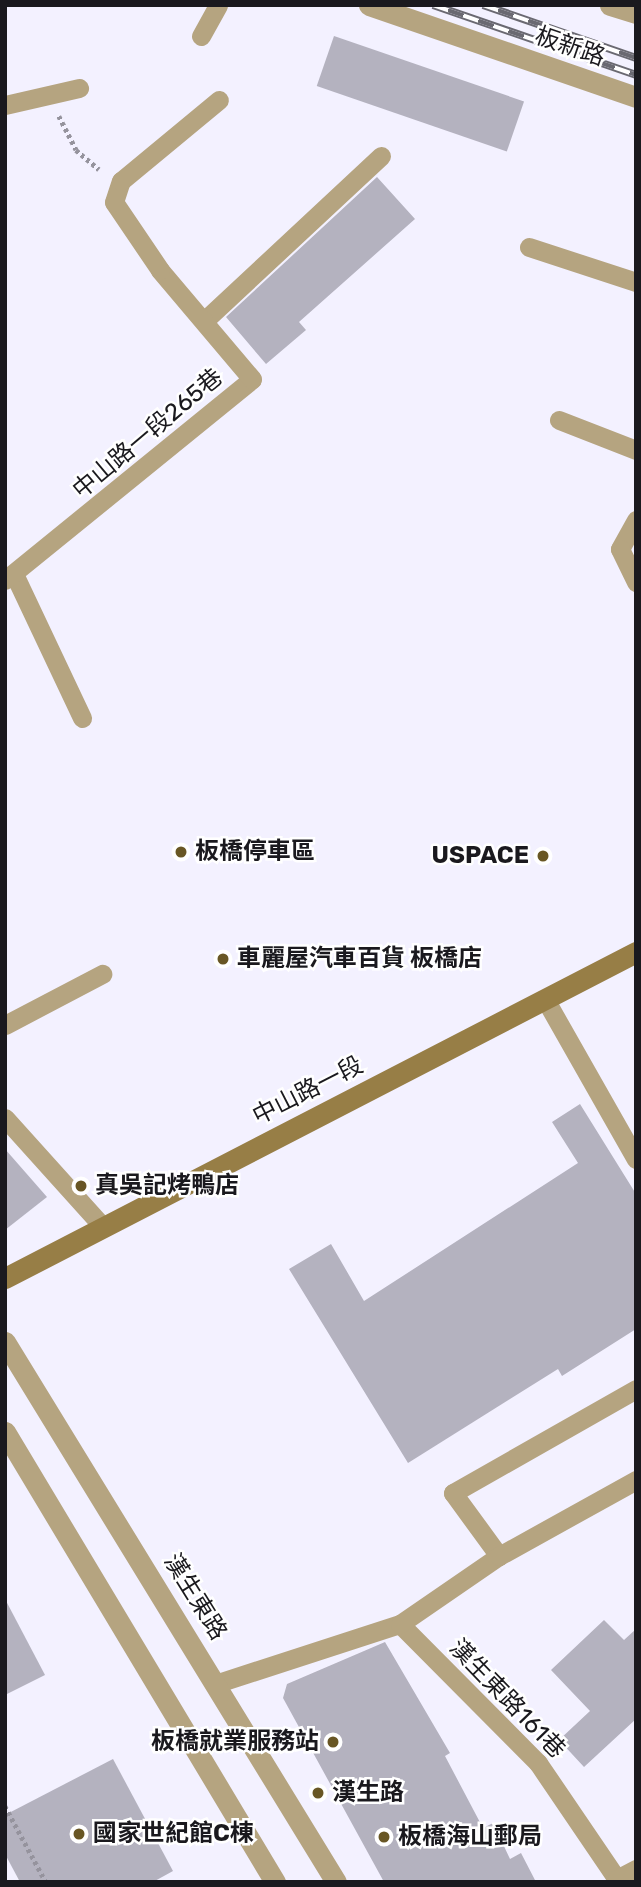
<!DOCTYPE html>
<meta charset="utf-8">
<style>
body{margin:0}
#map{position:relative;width:641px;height:1887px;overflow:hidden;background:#f3f1ff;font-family:Rubik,"Noto Sans TC",sans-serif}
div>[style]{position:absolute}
.building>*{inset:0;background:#b4b2bf;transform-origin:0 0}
.path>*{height:4.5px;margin-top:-2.25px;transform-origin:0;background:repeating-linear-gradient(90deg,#95939d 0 3.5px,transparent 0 7px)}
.service>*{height:19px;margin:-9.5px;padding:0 9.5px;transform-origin:9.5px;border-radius:9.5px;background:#b5a480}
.minor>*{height:21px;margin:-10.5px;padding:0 10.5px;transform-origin:10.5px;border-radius:10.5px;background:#b5a480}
.tertiary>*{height:21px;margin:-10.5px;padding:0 10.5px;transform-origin:10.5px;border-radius:10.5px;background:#b5a480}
.secondary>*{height:21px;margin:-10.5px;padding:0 10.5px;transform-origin:10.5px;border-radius:10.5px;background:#977e46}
.rail>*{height:8px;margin-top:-4px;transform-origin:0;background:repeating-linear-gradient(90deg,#fff 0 16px,#6a6971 0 32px);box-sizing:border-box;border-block:2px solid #6a6971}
.dots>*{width:19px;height:19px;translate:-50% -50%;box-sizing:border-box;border:4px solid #fff;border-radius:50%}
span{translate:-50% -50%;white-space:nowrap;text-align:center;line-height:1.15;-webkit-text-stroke:5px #fff;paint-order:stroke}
.street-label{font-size:24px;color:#1a191e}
.poi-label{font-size:24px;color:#1a191e;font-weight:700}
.left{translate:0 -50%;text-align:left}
.right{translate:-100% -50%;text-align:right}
.frame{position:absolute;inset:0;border:7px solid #1a191e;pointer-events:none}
</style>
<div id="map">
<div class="building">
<i style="left:334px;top:36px;width:201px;height:53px;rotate:19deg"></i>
<i style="clip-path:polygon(377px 177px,415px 219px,299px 322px,306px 330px,266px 364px,226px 317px)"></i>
<i style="clip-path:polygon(580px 1104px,636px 1194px,636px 1329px,562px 1376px,558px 1369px,408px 1463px,289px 1269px,331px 1244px,364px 1301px,578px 1163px,552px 1122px)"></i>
<i style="clip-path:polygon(5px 1149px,47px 1197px,5px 1230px)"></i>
<i style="clip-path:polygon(5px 1599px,45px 1675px,5px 1695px)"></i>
<i style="clip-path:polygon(604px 1620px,624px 1640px,636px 1629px,636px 1719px,584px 1767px,559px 1740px,590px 1711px,551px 1670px)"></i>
<i style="clip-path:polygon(385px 1642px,450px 1753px,445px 1756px,483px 1828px,493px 1823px,510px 1859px,521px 1853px,536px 1882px,384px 1882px,283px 1698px,287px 1684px)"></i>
<i style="clip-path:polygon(113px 1759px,173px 1871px,153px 1882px,20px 1882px,5px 1854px,5px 1815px)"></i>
</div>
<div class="path">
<i style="left:59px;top:116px;width:38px;rotate:63deg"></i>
<i style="left:76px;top:150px;width:30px;rotate:40deg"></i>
<i style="left:5px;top:1806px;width:86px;rotate:61.7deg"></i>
</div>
<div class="service">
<i style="left:201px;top:36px;width:35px;rotate:-61deg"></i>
<i style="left:5px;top:105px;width:76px;rotate:-12.9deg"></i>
<i style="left:529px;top:247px;width:113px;rotate:18.1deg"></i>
<i style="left:204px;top:321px;width:242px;rotate:-43deg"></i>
<i style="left:559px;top:420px;width:83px;rotate:21.3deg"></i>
<i style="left:636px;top:520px;width:33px;rotate:119deg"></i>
<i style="left:620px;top:549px;width:37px;rotate:64deg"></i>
<i style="left:15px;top:576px;width:157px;rotate:64.7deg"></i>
<i style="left:5px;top:580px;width:318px;rotate:-39.1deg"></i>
<i style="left:252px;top:379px;width:143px;rotate:-130.2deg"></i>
<i style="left:160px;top:270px;width:82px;rotate:-124.1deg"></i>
<i style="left:114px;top:202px;width:22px;rotate:-72deg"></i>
<i style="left:121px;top:181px;width:127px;rotate:-39.6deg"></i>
<i style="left:545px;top:999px;width:184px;rotate:60.4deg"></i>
<i style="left:5px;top:1025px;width:110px;rotate:-27.7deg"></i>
<i style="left:5px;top:1118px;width:147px;rotate:48deg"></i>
<i style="left:499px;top:1556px;width:78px;rotate:-126.1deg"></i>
<i style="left:453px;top:1493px;width:210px;rotate:-29.6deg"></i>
<i style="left:400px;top:1624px;width:196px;rotate:45.2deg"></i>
<i style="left:538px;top:1763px;width:144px;rotate:55.8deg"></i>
<i style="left:218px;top:1683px;width:191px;rotate:-18deg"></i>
<i style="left:400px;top:1624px;width:120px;rotate:-34.5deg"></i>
<i style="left:499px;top:1556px;width:157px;rotate:-29deg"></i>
<i style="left:617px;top:1879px;width:21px;rotate:-28deg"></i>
</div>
<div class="minor">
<i style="left:369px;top:5px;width:282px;rotate:19deg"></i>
<i style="left:610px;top:5px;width:27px;rotate:17deg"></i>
</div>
<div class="tertiary">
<i style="left:5px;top:1342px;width:633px;rotate:58.49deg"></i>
<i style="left:5px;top:1432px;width:525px;rotate:59.04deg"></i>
</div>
<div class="secondary">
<i style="left:5px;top:1278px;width:710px;rotate:-27.32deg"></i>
</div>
<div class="rail">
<i style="left:433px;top:5px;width:215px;rotate:19deg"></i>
<i style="left:483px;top:5px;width:162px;rotate:19.1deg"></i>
</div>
<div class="dots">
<i style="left:181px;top:852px;background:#685624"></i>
<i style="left:543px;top:856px;background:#685624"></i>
<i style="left:223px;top:959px;background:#685624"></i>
<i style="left:81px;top:1186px;background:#685624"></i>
<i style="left:333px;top:1742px;background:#685624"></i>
<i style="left:318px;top:1793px;background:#685624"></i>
<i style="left:79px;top:1834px;background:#685624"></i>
<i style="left:384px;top:1837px;background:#685624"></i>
</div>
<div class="street-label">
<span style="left:570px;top:47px;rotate:19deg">板新路</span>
<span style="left:148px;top:434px;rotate:-40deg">中山路一段265巷</span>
<span style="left:308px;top:1091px;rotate:-27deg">中山路一段</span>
<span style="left:195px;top:1597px;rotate:58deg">漢生東路</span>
<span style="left:507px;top:1699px;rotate:46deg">漢生東路161巷</span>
</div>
<div class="poi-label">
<span class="left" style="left:195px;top:852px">板橋停車區</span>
<span class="right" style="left:529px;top:856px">USPACE</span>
<span class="left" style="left:237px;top:959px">車麗屋汽車百貨 板橋店</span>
<span class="left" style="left:95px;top:1186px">真吳記烤鴨店</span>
<span class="right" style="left:319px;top:1742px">板橋就業服務站</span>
<span class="left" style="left:332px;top:1793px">漢生路</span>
<span class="left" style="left:93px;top:1834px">國家世紀館C棟</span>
<span class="left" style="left:398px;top:1837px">板橋海山郵局</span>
</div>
<div class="frame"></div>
</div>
